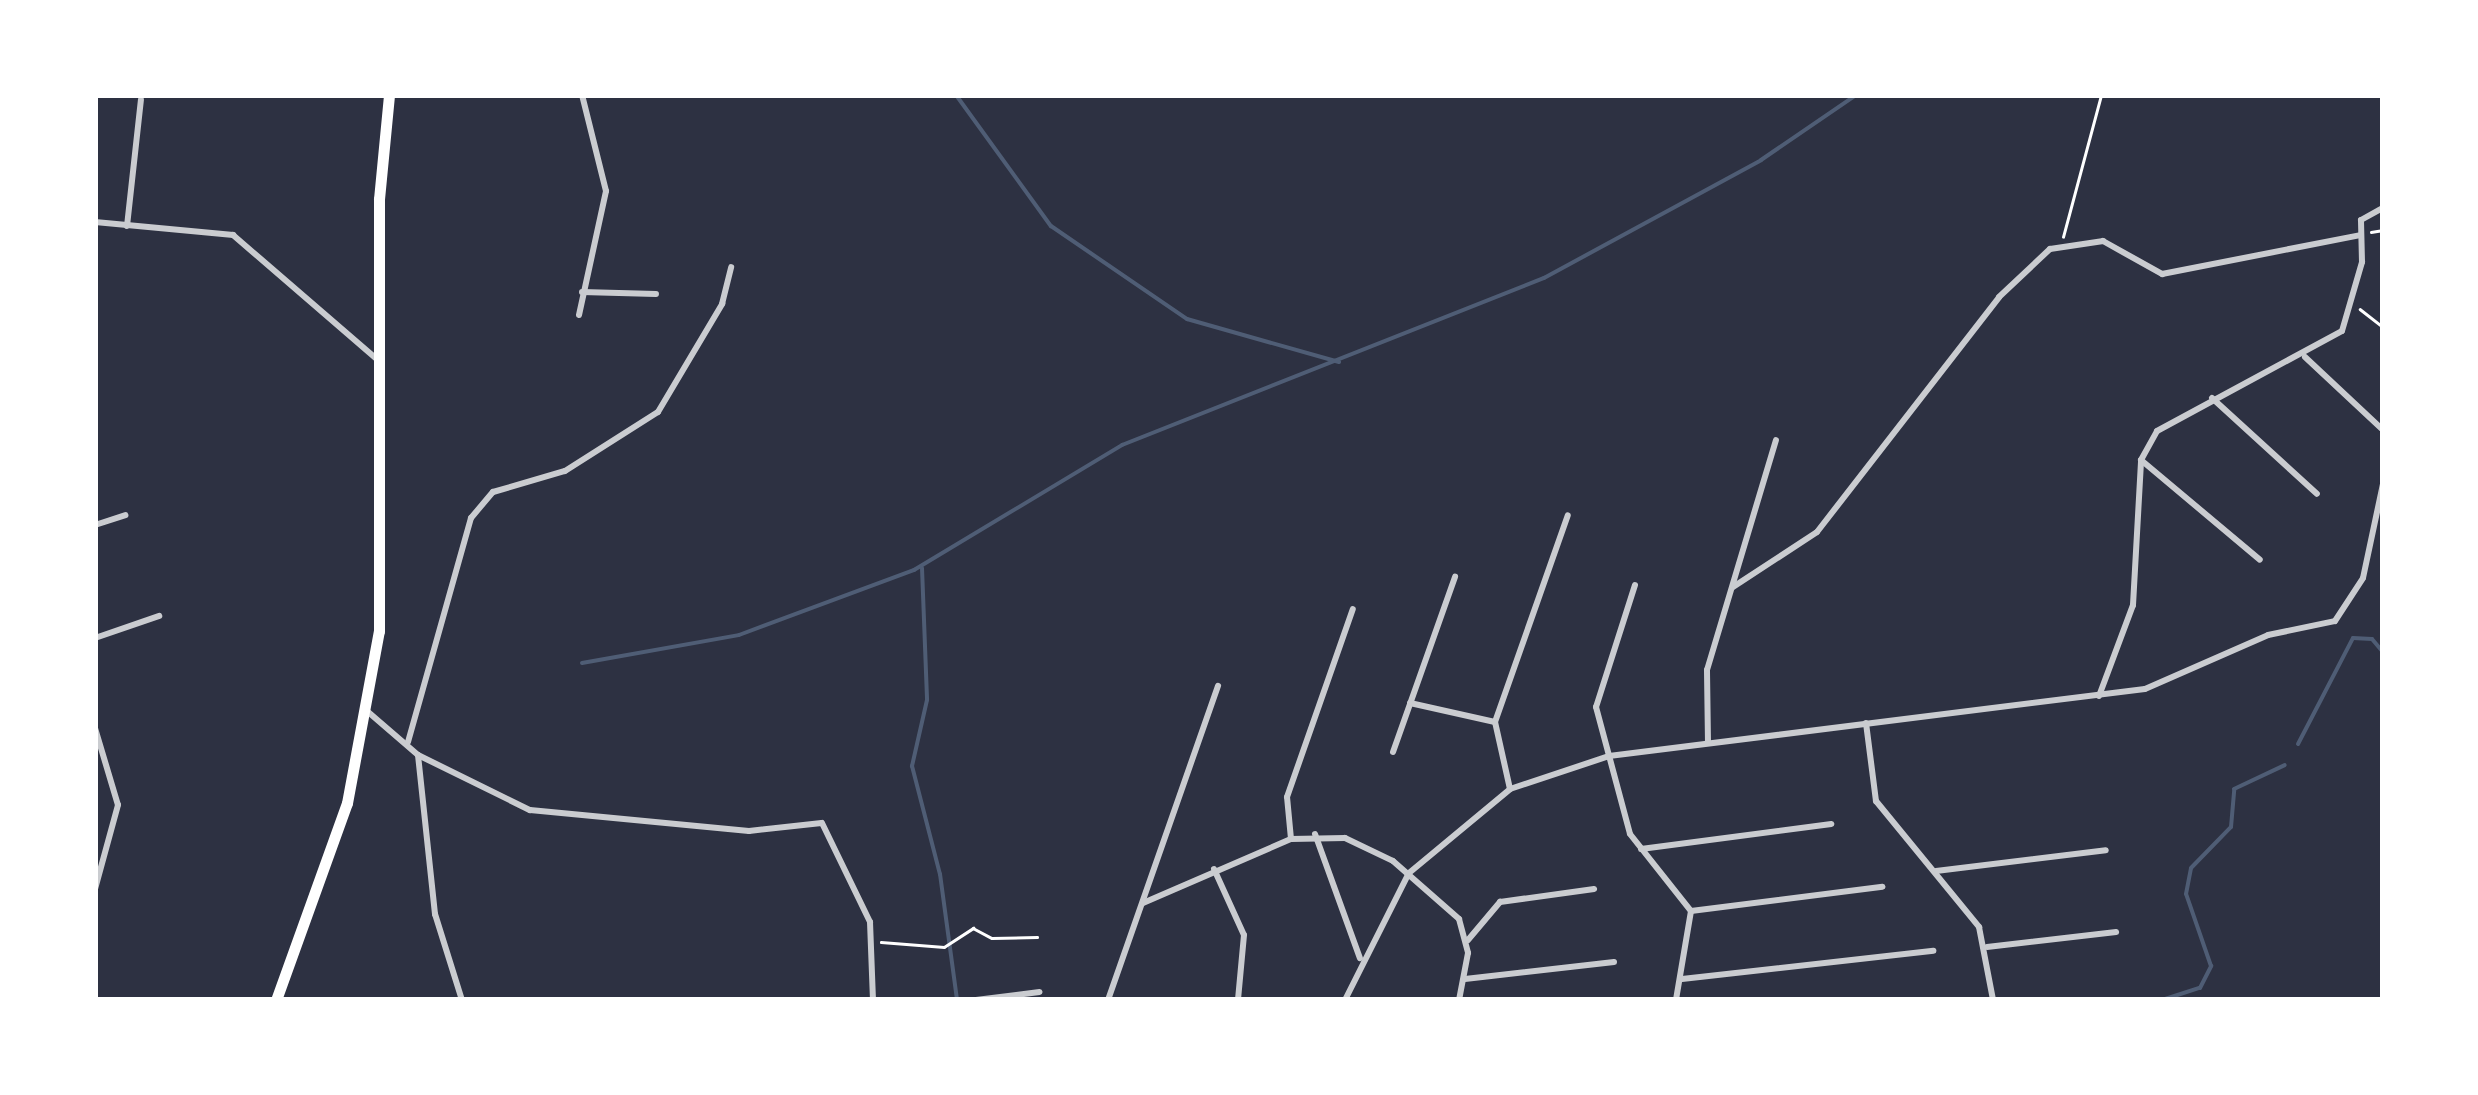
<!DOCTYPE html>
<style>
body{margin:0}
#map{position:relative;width:2478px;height:1095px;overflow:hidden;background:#2d3142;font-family:"Nunito Sans",sans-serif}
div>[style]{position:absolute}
.stream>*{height:4px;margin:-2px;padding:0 2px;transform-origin:2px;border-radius:2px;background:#4f5d75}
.path>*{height:2.5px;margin:-1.25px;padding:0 1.25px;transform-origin:1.25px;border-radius:1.25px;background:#fff}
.minor>*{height:6px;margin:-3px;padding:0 3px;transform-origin:3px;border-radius:3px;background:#caccd0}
.trunk>*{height:11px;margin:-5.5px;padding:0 5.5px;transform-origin:5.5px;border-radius:5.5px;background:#fff}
span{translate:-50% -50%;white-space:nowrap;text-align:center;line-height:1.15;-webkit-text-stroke:10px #fff;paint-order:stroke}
.frame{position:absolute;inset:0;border:98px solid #fff;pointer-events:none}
</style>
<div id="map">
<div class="stream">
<i style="left:956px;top:95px;width:162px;rotate:54.1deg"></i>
<i style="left:1051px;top:226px;width:165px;rotate:34.4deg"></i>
<i style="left:1187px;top:319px;width:158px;rotate:15.8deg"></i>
<i style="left:922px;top:568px;width:132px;rotate:87.8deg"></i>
<i style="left:927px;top:700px;width:68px;rotate:102.8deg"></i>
<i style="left:912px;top:766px;width:112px;rotate:75.5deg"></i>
<i style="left:940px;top:874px;width:127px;rotate:82.3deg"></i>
<i style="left:582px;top:663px;width:159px;rotate:-10.1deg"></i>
<i style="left:739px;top:635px;width:187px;rotate:-20.4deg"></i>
<i style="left:914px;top:570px;width:243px;rotate:-31deg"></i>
<i style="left:1122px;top:445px;width:454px;rotate:-21.6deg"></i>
<i style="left:1544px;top:278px;width:247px;rotate:-28.5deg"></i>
<i style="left:1761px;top:160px;width:115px;rotate:-34.4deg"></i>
<i style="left:2298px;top:744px;width:119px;rotate:-62.6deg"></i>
<i style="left:2353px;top:638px;width:19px;rotate:3deg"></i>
<i style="left:2372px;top:639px;width:17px;rotate:50deg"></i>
<i style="left:2162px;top:1000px;width:40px;rotate:-18deg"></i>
<i style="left:2200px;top:988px;width:25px;rotate:-63deg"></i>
<i style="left:2211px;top:966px;width:76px;rotate:-109.1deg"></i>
<i style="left:2186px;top:894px;width:26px;rotate:-79deg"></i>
<i style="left:2191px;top:868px;width:57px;rotate:-45.7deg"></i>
<i style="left:2231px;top:827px;width:38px;rotate:-85deg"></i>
<i style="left:2234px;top:789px;width:56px;rotate:-25.2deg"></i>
</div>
<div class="path">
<i style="left:2371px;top:232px;width:12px;rotate:-9deg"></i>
<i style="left:2063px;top:237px;width:147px;rotate:-75deg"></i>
<i style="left:2360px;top:309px;width:29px;rotate:38deg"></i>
<i style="left:881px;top:942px;width:63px;rotate:4.5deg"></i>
<i style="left:944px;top:947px;width:35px;rotate:-33deg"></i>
<i style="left:973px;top:928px;width:21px;rotate:28deg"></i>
<i style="left:992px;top:938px;width:45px;rotate:-1.3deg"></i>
</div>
<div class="minor">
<i style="left:95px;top:222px;width:139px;rotate:5.4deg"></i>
<i style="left:233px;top:235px;width:194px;rotate:40.8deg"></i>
<i style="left:127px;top:226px;width:127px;rotate:-83.7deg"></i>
<i style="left:582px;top:292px;width:74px;rotate:1.5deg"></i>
<i style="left:579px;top:315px;width:127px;rotate:-77.7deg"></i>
<i style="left:606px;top:191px;width:99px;rotate:-104deg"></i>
<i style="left:2305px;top:357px;width:107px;rotate:43.1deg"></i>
<i style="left:2212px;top:398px;width:142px;rotate:42.4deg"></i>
<i style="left:2141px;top:460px;width:155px;rotate:40deg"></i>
<i style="left:95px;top:525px;width:32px;rotate:-18deg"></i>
<i style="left:1635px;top:585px;width:128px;rotate:107.7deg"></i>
<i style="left:1596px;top:707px;width:131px;rotate:75deg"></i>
<i style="left:1630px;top:834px;width:98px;rotate:51.6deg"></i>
<i style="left:1691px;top:911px;width:90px;rotate:99.6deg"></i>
<i style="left:1733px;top:587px;width:100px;rotate:-33.2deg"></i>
<i style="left:1817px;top:532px;width:297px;rotate:-52.2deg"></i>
<i style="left:1999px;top:297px;width:70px;rotate:-43.3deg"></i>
<i style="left:2050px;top:249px;width:54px;rotate:-8.6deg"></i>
<i style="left:2103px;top:241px;width:68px;rotate:29.2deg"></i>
<i style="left:2162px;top:274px;width:202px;rotate:-11.1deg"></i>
<i style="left:95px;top:638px;width:68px;rotate:-19deg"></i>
<i style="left:2099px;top:696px;width:97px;rotate:-69.5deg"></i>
<i style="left:2133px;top:605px;width:145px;rotate:-86.8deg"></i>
<i style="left:2141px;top:460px;width:33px;rotate:-61deg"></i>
<i style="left:2157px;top:431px;width:210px;rotate:-28.4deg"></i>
<i style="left:2342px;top:331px;width:72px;rotate:-73.8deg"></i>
<i style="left:2362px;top:262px;width:42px;rotate:-91.4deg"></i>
<i style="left:2361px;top:220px;width:25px;rotate:-29deg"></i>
<i style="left:1410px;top:703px;width:87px;rotate:12.6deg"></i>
<i style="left:367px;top:711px;width:67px;rotate:40.8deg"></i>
<i style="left:418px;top:755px;width:160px;rotate:83.9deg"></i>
<i style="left:435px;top:914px;width:90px;rotate:72.6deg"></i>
<i style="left:1866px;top:723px;width:79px;rotate:82.7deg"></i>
<i style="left:1876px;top:801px;width:163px;rotate:50.7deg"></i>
<i style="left:1979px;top:927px;width:74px;rotate:79.1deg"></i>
<i style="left:95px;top:728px;width:80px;rotate:73.4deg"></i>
<i style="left:118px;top:805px;width:87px;rotate:105.3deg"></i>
<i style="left:408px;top:742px;width:233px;rotate:-74.3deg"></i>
<i style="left:471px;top:518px;width:34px;rotate:-50deg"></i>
<i style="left:493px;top:492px;width:75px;rotate:-16.3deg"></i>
<i style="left:565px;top:471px;width:110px;rotate:-32.4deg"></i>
<i style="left:658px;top:412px;width:126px;rotate:-59.3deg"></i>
<i style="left:722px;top:304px;width:38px;rotate:-76deg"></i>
<i style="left:1708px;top:743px;width:73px;rotate:-90.8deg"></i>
<i style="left:1707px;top:670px;width:240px;rotate:-73.3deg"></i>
<i style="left:1393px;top:752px;width:186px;rotate:-70.5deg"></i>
<i style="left:418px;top:755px;width:125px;rotate:26.2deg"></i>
<i style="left:530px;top:810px;width:220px;rotate:5.5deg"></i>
<i style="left:749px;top:831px;width:73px;rotate:-6.3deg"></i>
<i style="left:822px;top:823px;width:110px;rotate:64.1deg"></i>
<i style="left:870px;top:922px;width:78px;rotate:87.8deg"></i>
<i style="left:1510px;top:789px;width:69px;rotate:-102.6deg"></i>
<i style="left:1495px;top:722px;width:219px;rotate:-70.6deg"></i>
<i style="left:1315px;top:834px;width:132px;rotate:70.1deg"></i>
<i style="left:1291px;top:839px;width:42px;rotate:-95.4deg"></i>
<i style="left:1287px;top:797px;width:199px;rotate:-70.7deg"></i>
<i style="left:1641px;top:849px;width:192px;rotate:-7.5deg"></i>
<i style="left:1214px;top:869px;width:72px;rotate:65.6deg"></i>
<i style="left:1244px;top:935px;width:65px;rotate:95.3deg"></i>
<i style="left:1936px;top:871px;width:171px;rotate:-7deg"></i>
<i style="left:1143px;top:903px;width:161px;rotate:-23.4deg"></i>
<i style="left:1291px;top:839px;width:54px;rotate:-1.1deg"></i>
<i style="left:1345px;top:838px;width:53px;rotate:25.6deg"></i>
<i style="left:1393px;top:861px;width:88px;rotate:41.3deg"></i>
<i style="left:1459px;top:919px;width:35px;rotate:75deg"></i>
<i style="left:1468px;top:953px;width:48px;rotate:100.8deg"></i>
<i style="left:1691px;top:911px;width:193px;rotate:-7.2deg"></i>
<i style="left:1468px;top:940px;width:50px;rotate:-49.9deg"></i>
<i style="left:1500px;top:902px;width:95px;rotate:-7.9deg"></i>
<i style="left:1987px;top:947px;width:130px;rotate:-6.6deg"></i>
<i style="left:1465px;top:979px;width:150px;rotate:-6.5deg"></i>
<i style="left:1682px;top:979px;width:253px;rotate:-6.4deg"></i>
<i style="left:976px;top:1000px;width:64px;rotate:-7.2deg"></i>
<i style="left:1108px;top:1000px;width:333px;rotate:-70.7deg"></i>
<i style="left:1345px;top:1000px;width:142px;rotate:-63.3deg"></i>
<i style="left:1409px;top:873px;width:131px;rotate:-39.7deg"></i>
<i style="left:1510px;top:789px;width:104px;rotate:-18.4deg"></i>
<i style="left:1609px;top:756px;width:540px;rotate:-7.13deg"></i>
<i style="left:2145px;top:689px;width:134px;rotate:-23.7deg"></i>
<i style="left:2268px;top:635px;width:68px;rotate:-11.8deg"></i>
<i style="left:2335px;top:621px;width:51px;rotate:-56.9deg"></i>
<i style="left:2363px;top:578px;width:96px;rotate:-78deg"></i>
</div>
<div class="trunk">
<i style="left:276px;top:1000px;width:209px;rotate:-70.2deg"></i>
<i style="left:347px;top:803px;width:175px;rotate:-79.5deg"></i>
<i style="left:379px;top:631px;width:432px;rotate:-90deg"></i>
<i style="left:379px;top:199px;width:104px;rotate:-84.5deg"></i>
</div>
<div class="frame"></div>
</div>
